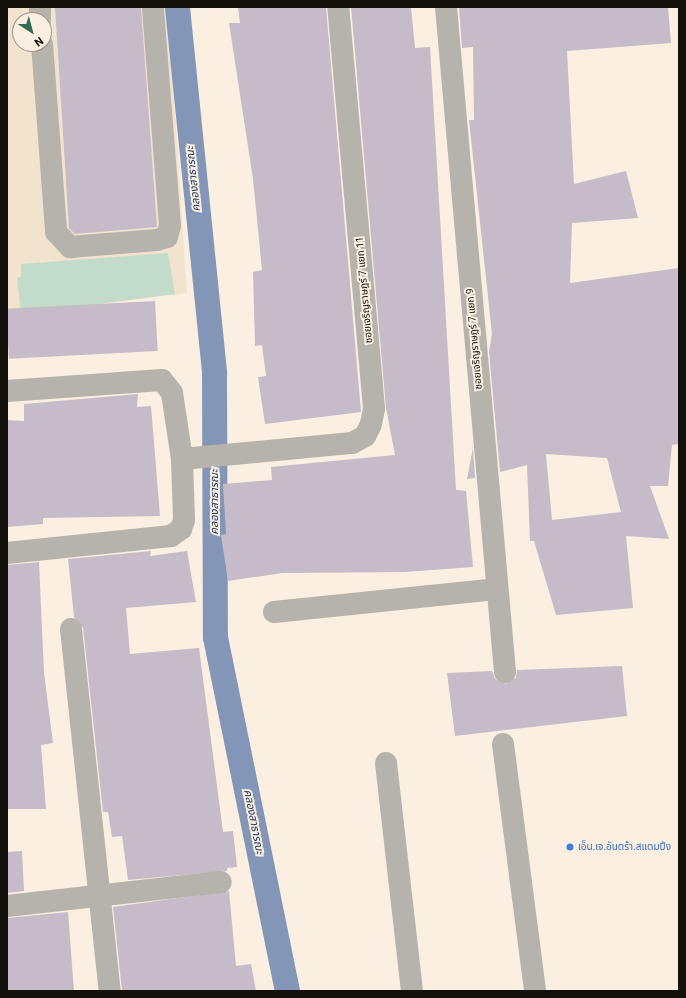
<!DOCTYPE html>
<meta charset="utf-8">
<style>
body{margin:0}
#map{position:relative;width:686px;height:998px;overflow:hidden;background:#faefe1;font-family:Roboto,"Noto Sans Thai",sans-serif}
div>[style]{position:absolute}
.built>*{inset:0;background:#f2e3cf}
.green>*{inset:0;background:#c3dbca}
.canal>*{height:25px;margin:-12.5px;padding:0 12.5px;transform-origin:12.5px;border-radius:12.5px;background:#8396b7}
.building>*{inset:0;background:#c6bbc8;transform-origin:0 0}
.minor>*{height:22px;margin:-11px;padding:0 11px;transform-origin:11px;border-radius:11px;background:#b6b3ac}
.dots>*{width:11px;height:11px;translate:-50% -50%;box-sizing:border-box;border:2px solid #faefe1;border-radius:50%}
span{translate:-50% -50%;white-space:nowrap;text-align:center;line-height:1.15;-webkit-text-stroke:4px #faefe1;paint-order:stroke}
.street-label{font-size:10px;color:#14100c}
.shop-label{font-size:10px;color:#366cbe}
.left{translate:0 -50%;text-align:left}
.water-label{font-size:11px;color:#1e3763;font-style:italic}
.frame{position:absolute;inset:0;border:8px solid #14100c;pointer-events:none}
.north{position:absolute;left:12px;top:12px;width:40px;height:40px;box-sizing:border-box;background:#faefe1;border:1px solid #9e968c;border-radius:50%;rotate:144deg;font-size:11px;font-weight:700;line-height:16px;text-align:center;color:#14100c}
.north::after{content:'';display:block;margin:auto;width:14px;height:18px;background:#316a53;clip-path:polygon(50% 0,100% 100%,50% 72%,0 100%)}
</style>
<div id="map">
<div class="built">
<i style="clip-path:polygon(evenodd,7px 7px,168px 7px,187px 293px,7px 316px,7px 7px,20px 20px,44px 20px,44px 44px,20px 44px,20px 20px)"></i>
</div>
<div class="green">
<i style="clip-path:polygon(168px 253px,175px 294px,21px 314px,17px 278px,21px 277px,21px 264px)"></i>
</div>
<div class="canal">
<i style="left:177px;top:7px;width:369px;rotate:84.2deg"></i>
<i style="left:214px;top:374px;width:263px;rotate:89.8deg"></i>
<i style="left:215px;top:637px;width:361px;rotate:78.5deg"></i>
</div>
<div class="building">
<i style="clip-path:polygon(55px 7px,141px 7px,157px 227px,75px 234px,69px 228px)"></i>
<i style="clip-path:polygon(238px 7px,326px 7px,361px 412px,265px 424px,258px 377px,266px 376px,262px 345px,255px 346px,253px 272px,262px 270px,253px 179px,229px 23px,240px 23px)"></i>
<i style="clip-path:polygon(351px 7px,411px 7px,415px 48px,430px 47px,456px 490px,466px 491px,473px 567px,405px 572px,282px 573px,228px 581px,221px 535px,226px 534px,223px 484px,272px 480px,271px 467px,395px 455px,386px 408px)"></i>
<i style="clip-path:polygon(evenodd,459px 7px,668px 7px,671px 43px,567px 51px,574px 184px,626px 171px,638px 218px,572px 223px,570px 283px,679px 268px,679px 444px,672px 445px,668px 486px,650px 486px,669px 539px,626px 536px,633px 608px,556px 615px,534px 541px,530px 541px,527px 465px,500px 472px,489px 352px,492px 334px,469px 120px,474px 120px,473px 47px,462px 48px,459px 7px,546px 454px,607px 458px,621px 512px,552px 520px,546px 454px)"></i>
<i style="left:155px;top:301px;width:50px;height:149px;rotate:87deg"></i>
<i style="clip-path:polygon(138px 394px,137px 407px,151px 406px,160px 516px,43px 518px,43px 524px,7px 527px,7px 420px,24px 421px,24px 404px)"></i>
<i style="clip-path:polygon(473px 448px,475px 478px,467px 479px)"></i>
<i style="clip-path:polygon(151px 551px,150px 556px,187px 551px,196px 602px,126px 608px,130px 654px,199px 648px,223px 832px,233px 831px,237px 867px,227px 868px,227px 871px,128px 880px,122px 836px,112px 837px,108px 812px,103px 812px,83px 628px,74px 617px,68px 559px)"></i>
<i style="clip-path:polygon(39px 562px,44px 673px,53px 743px,41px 745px,46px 809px,7px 809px,7px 565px)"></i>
<i style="clip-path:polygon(622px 666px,627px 716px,455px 736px,447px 673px,492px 671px,495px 679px,506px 684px,516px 678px,517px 670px)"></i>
<i style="clip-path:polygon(22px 851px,24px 891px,7px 893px,7px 852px)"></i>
<i style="clip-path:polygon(229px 891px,236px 966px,251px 964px,256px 991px,122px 991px,113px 907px)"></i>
<i style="clip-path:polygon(68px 912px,74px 991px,7px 991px,7px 918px)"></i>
</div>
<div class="minor">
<i style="left:40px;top:7px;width:13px;rotate:90deg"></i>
<i style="left:446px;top:7px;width:668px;rotate:84.93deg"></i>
<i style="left:42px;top:44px;width:189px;rotate:85.7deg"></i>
<i style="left:56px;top:232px;width:21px;rotate:47deg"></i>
<i style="left:70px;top:247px;width:87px;rotate:-4.6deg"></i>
<i style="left:157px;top:240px;width:10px;rotate:-17deg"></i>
<i style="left:167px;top:237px;width:12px;rotate:-76deg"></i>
<i style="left:170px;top:225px;width:219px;rotate:-94.5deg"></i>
<i style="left:7px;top:391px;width:155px;rotate:-4.1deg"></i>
<i style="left:162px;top:380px;width:16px;rotate:52deg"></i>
<i style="left:172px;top:393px;width:67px;rotate:81.4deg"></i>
<i style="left:182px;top:459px;width:61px;rotate:88.1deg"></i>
<i style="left:184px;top:520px;width:9px;rotate:108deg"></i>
<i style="left:181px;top:529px;width:12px;rotate:145deg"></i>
<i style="left:171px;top:536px;width:165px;rotate:174.1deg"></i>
<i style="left:182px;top:459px;width:171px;rotate:-5.4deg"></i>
<i style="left:352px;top:443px;width:15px;rotate:-28deg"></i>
<i style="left:365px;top:436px;width:13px;rotate:-63deg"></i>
<i style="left:371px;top:424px;width:16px;rotate:-79deg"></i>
<i style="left:374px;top:408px;width:403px;rotate:-95.1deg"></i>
<i style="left:274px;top:612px;width:223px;rotate:-5.9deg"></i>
<i style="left:71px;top:629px;width:364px;rotate:83.9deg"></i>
<i style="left:503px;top:744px;width:249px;rotate:82.6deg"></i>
<i style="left:386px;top:763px;width:229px;rotate:83.5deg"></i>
<i style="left:7px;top:906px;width:215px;rotate:-6.4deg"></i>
</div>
<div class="dots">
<i style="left:570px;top:847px;background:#3f7fe0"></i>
</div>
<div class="street-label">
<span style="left:364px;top:290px;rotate:-95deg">ซอยเจริญราษฎร์ 7 แยก 11</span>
<span style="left:474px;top:339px;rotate:-95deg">ซอยเจริญราษฎร์ 7 แยก 9</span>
</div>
<div class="shop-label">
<span class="left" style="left:578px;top:847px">เอ็น.เจ.อันตร้า.สแตมปิ้ง</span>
</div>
<div class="water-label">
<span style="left:194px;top:179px;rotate:-96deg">คลองสาธารณะ</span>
<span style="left:215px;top:502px;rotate:-90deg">คลองสาธารณะ</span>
<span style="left:253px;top:822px;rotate:79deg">คลองสาธารณะ</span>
</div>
<div class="frame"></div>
<div class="north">N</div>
</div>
